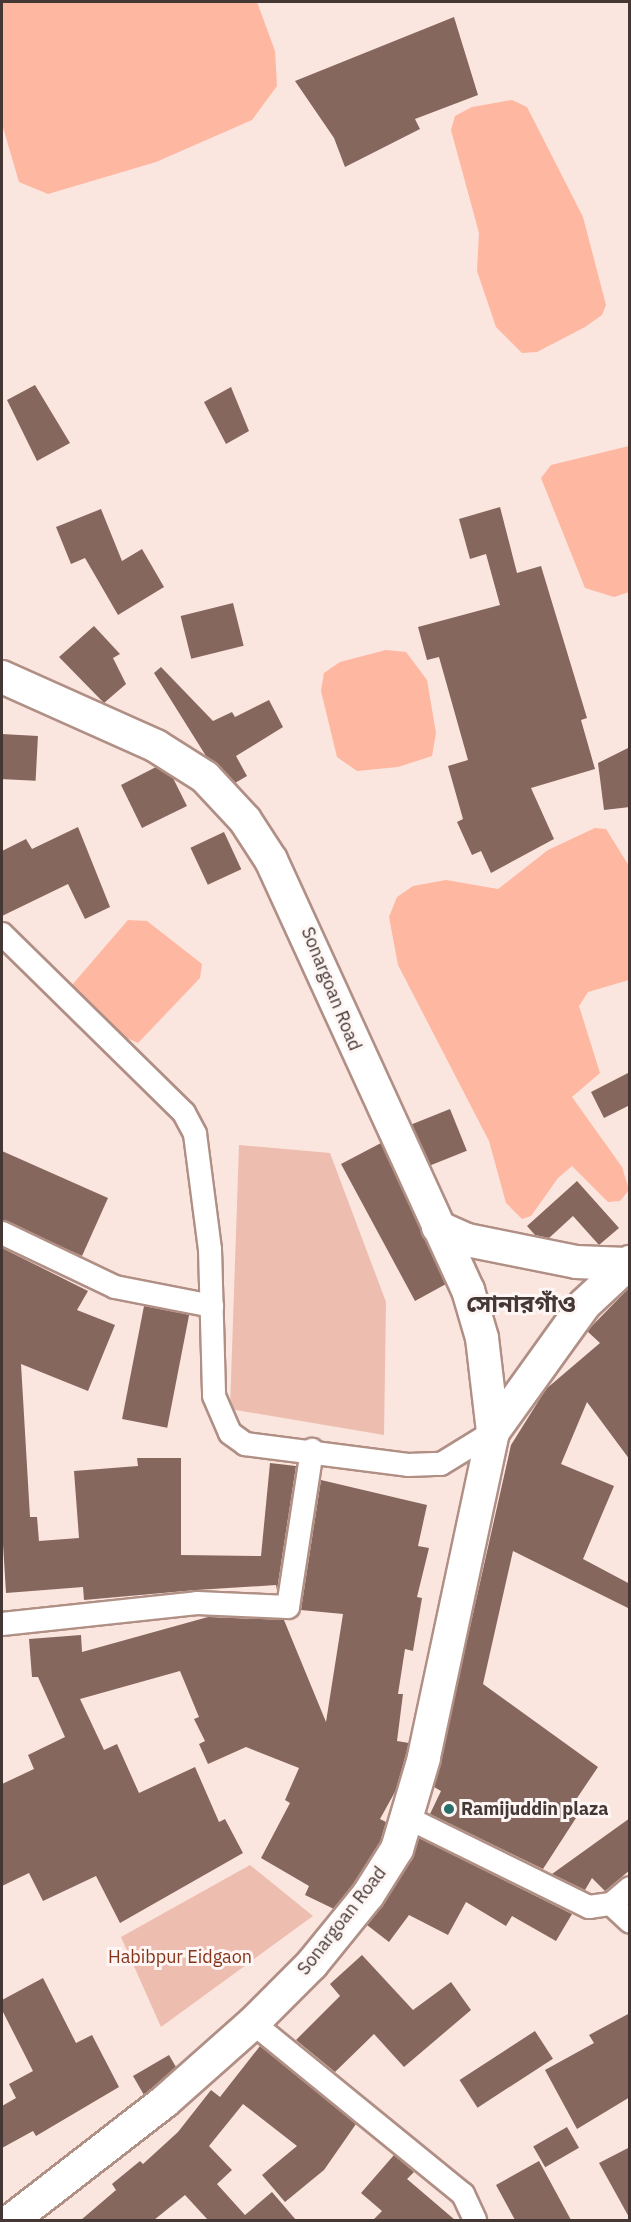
<!DOCTYPE html>
<meta charset="utf-8">
<style>
body{margin:0}
#map{position:relative;width:631px;height:2222px;overflow:hidden;background:#fbe5df;font-family:"IBM Plex Sans","Noto Sans Bengali",sans-serif}
div>[style]{position:absolute}
.green>*{inset:0;background:#edbeaf}
.water>*{inset:0;background:#feb7a1}
.building>*{inset:0;background:#86675e;transform-origin:0 0}
.roads{filter:drop-shadow(2px 0 #b08f85) drop-shadow(-2px 0 #b08f85) drop-shadow(0 2px #b08f85) drop-shadow(0 -2px #b08f85)}
.street>*{height:22px;margin:-11px;padding:0 11px;transform-origin:11px;border-radius:11px;background:#fff}
.secondary>*{height:32px;margin:-16px;padding:0 16px;transform-origin:16px;border-radius:16px;background:#fff}
.dots>*{width:16px;height:16px;translate:-50% -50%;box-sizing:border-box;border:3px solid #fef6f4;border-radius:50%}
span{translate:-50% -50%;white-space:nowrap;text-align:center;line-height:1.15;-webkit-text-stroke:6px #fef6f4;paint-order:stroke}
.street-label{font-size:18px;color:#453733}
.poi-label{font-size:18px;color:#453733;font-weight:700}
.left{translate:0 -50%;text-align:left}
.park-label{font-size:18px;color:#853319}
.district-label{font-size:24px;color:#453733;font-weight:700}
.frame{position:absolute;inset:0;border:3px solid #453733;pointer-events:none}
</style>
<div id="map">
<div class="green">
<i style="clip-path:polygon(239px 1145px,330px 1153px,386px 1302px,384px 1435px,230px 1409px)"></i>
<i style="clip-path:polygon(250px 1865px,313px 1916px,161px 2027px,121px 1937px)"></i>
</div>
<div class="water">
<i style="clip-path:polygon(2px 2px,257px 2px,275px 51px,277px 86px,252px 120px,156px 162px,48px 194px,19px 182px,2px 124px)"></i>
<i style="clip-path:polygon(512px 100px,527px 107px,583px 217px,606px 305px,602px 315px,585px 327px,537px 352px,522px 353px,496px 327px,477px 271px,479px 233px,451px 130px,455px 116px,472px 107px)"></i>
<i style="clip-path:polygon(629px 446px,629px 592px,614px 597px,585px 588px,541px 478px,551px 465px)"></i>
<i style="clip-path:polygon(386px 650px,406px 652px,427px 680px,436px 733px,432px 756px,398px 767px,357px 771px,337px 757px,321px 691px,324px 673px,340px 662px)"></i>
<i style="clip-path:polygon(595px 828px,606px 829px,629px 866px,629px 980px,588px 992px,579px 1006px,600px 1073px,572px 1097px,622px 1167px,629px 1190px,620px 1201px,608px 1202px,572px 1166px,558px 1178px,531px 1216px,522px 1219px,506px 1203px,489px 1141px,398px 965px,389px 917px,397px 897px,413px 886px,446px 880px,498px 889px,548px 850px)"></i>
<i style="clip-path:polygon(128px 920px,147px 921px,202px 964px,200px 978px,138px 1043px,120px 1035px,74px 994px,72px 985px)"></i>
</div>
<div class="building">
<i style="clip-path:polygon(454px 17px,478px 95px,415px 119px,420px 129px,345px 167px,334px 138px,295px 81px)"></i>
<i style="clip-path:polygon(35px 385px,70px 443px,37px 461px,7px 400px)"></i>
<i style="clip-path:polygon(231px 387px,249px 431px,226px 444px,204px 402px)"></i>
<i style="clip-path:polygon(500px 507px,517px 573px,541px 566px,587px 718px,581px 720px,595px 769px,531px 788px,554px 839px,491px 873px,481px 851px,472px 855px,457px 822px,463px 819px,448px 766px,468px 760px,439px 657px,427px 660px,418px 627px,500px 605px,486px 554px,470px 559px,459px 519px)"></i>
<i style="clip-path:polygon(101px 509px,122px 561px,142px 549px,164px 587px,118px 615px,85px 558px,71px 564px,56px 527px)"></i>
<i style="left:233px;top:603px;width:44px;height:54px;rotate:76deg"></i>
<i style="clip-path:polygon(94px 626px,120px 654px,113px 658px,126px 684px,104px 703px,59px 657px)"></i>
<i style="clip-path:polygon(161px 667px,213px 721px,232px 712px,235px 717px,269px 700px,283px 727px,236px 756px,247px 776px,235px 783px,206px 756px,154px 673px)"></i>
<i style="left:2px;top:734px;width:36px;height:45px;rotate:3deg"></i>
<i style="clip-path:polygon(630px 747px,630px 807px,604px 810px,598px 763px)"></i>
<i style="clip-path:polygon(156px 767px,173px 778px,187px 806px,142px 828px,121px 785px)"></i>
<i style="clip-path:polygon(78px 827px,110px 907px,85px 919px,68px 884px,2px 916px,2px 851px,26px 839px,32px 849px)"></i>
<i style="left:224px;top:832px;width:41px;height:37px;rotate:65deg"></i>
<i style="clip-path:polygon(630px 1072px,630px 1105px,604px 1118px,591px 1092px)"></i>
<i style="left:450px;top:1109px;width:45px;height:41px;rotate:68deg"></i>
<i style="clip-path:polygon(381px 1143px,446px 1284px,415px 1301px,341px 1164px)"></i>
<i style="clip-path:polygon(2px 1151px,108px 1198px,82px 1256px,2px 1220px)"></i>
<i style="clip-path:polygon(577px 1181px,619px 1228px,599px 1245px,573px 1216px,549px 1238px,535px 1235px,527px 1226px)"></i>
<i style="clip-path:polygon(2px 1248px,88px 1291px,77px 1310px,115px 1325px,88px 1391px,21px 1364px,30px 1517px,37px 1517px,39px 1541px,79px 1538px,74px 1471px,138px 1466px,137px 1458px,181px 1458px,181px 1555px,261px 1556px,270px 1463px,296px 1466px,277px 1590px,276px 1585px,196px 1590px,84px 1600px,83px 1587px,6px 1593px,2px 1528px)"></i>
<i style="clip-path:polygon(630px 1287px,630px 1460px,587px 1402px,561px 1464px,614px 1486px,583px 1559px,630px 1584px,630px 1609px,513px 1551px,483px 1684px,598px 1767px,567px 1813px,576px 1818px,543px 1869px,430px 1814px,441px 1791px,434px 1787px,511px 1445px,546px 1389px,600px 1343px,587px 1331px)"></i>
<i style="left:144px;top:1306px;width:46px;height:115px;rotate:11deg"></i>
<i style="clip-path:polygon(321px 1480px,427px 1505px,418px 1546px,429px 1548px,417px 1597px,422px 1598px,413px 1651px,405px 1649px,398px 1694px,403px 1694px,397px 1741px,409px 1743px,396px 1790px,380px 1819px,386px 1822px,380px 1842px,353px 1884px,334px 1909px,305px 1895px,309px 1886px,261px 1858px,290px 1803px,285px 1800px,299px 1768px,246px 1747px,208px 1764px,199px 1744px,205px 1741px,194px 1719px,199px 1717px,180px 1671px,80px 1699px,104px 1750px,117px 1744px,139px 1793px,195px 1767px,219px 1822px,225px 1819px,243px 1853px,120px 1923px,96px 1876px,43px 1901px,29px 1873px,2px 1886px,2px 1784px,34px 1769px,28px 1755px,65px 1737px,38px 1677px,32px 1677px,29px 1639px,81px 1635px,82px 1652px,208px 1617px,284px 1620px,326px 1722px,343px 1614px,301px 1610px)"></i>
<i style="clip-path:polygon(630px 1818px,630px 1870px,605px 1891px,592px 1878px,585px 1890px,552px 1874px)"></i>
<i style="clip-path:polygon(419px 1838px,572px 1914px,556px 1941px,512px 1916px,506px 1926px,466px 1902px,448px 1935px,409px 1915px,389px 1942px,367px 1925px,412px 1859px)"></i>
<i style="clip-path:polygon(362px 1955px,413px 2010px,451px 1982px,471px 2010px,404px 2067px,374px 2034px,335px 2072px,296px 2040px,340px 1996px,330px 1984px)"></i>
<i style="clip-path:polygon(43px 1978px,76px 2043px,92px 2035px,119px 2087px,36px 2136px,33px 2131px,2px 2148px,2px 2106px,16px 2098px,9px 2084px,33px 2071px,2px 2010px,2px 2000px)"></i>
<i style="clip-path:polygon(630px 2013px,630px 2097px,577px 2129px,545px 2070px,594px 2043px,589px 2035px)"></i>
<i style="left:535px;top:2031px;width:33px;height:90px;rotate:57deg"></i>
<i style="clip-path:polygon(260px 2046px,356px 2124px,324px 2170px,285px 2202px,262px 2175px,297px 2146px,243px 2104px,209px 2146px,232px 2170px,217px 2184px,245px 2215px,272px 2192px,296px 2220px,208px 2220px,185px 2195px,154px 2220px,81px 2220px,116px 2190px,112px 2184px,140px 2161px,143px 2164px,178px 2132px,211px 2090px,220px 2097px)"></i>
<i style="clip-path:polygon(169px 2055px,176px 2067px,144px 2095px,133px 2076px)"></i>
<i style="left:567px;top:2127px;width:24px;height:39px;rotate:60deg"></i>
<i style="clip-path:polygon(630px 2147px,630px 2219px,599px 2163px)"></i>
<i style="clip-path:polygon(394px 2155px,414px 2172px,407px 2179px,455px 2220px,373px 2220px,382px 2211px,361px 2193px)"></i>
<i style="clip-path:polygon(539px 2161px,571px 2220px,515px 2220px,496px 2185px)"></i>
</div>
<div class="roads">
<div class="street">
<i style="left:2px;top:934px;width:255px;rotate:44.5deg"></i>
<i style="left:184px;top:1113px;width:24px;rotate:62deg"></i>
<i style="left:195px;top:1134px;width:116px;rotate:82.6deg"></i>
<i style="left:210px;top:1249px;width:147px;rotate:88.4deg"></i>
<i style="left:214px;top:1396px;width:40px;rotate:66.6deg"></i>
<i style="left:230px;top:1433px;width:19px;rotate:36deg"></i>
<i style="left:245px;top:1444px;width:164px;rotate:7.3deg"></i>
<i style="left:408px;top:1465px;width:33px;rotate:-2deg"></i>
<i style="left:441px;top:1464px;width:61px;rotate:-31.6deg"></i>
<i style="left:2px;top:1233px;width:125px;rotate:25.5deg"></i>
<i style="left:115px;top:1287px;width:99px;rotate:11.1deg"></i>
<i style="left:2px;top:1624px;width:196px;rotate:-6.1deg"></i>
<i style="left:197px;top:1603px;width:91px;rotate:2.5deg"></i>
<i style="left:288px;top:1607px;width:159px;rotate:-81.3deg"></i>
<i style="left:406px;top:1817px;width:204px;rotate:26.2deg"></i>
<i style="left:589px;top:1907px;width:22px;rotate:-8deg"></i>
<i style="left:630px;top:1888px;width:25px;rotate:140deg"></i>
<i style="left:611px;top:1904px;width:26px;rotate:43deg"></i>
<i style="left:253px;top:2023px;width:271px;rotate:39.2deg"></i>
<i style="left:463px;top:2194px;width:29px;rotate:65deg"></i>
</div>
<div class="secondary">
<i style="left:2px;top:677px;width:169px;rotate:24.1deg"></i>
<i style="left:156px;top:746px;width:58px;rotate:32.3deg"></i>
<i style="left:205px;top:777px;width:59px;rotate:47.1deg"></i>
<i style="left:245px;top:820px;width:48px;rotate:57deg"></i>
<i style="left:271px;top:860px;width:473px;rotate:65.4deg"></i>
<i style="left:468px;top:1290px;width:50px;rotate:73.7deg"></i>
<i style="left:482px;top:1338px;width:95px;rotate:83.3deg"></i>
<i style="left:493px;top:1432px;width:333px;rotate:102deg"></i>
<i style="left:424px;top:1758px;width:95px;rotate:106.5deg"></i>
<i style="left:397px;top:1849px;width:54px;rotate:122.2deg"></i>
<i style="left:368px;top:1895px;width:89px;rotate:129.1deg"></i>
<i style="left:312px;top:1964px;width:83px;rotate:135deg"></i>
<i style="left:253px;top:2023px;width:119px;rotate:138.4deg"></i>
<i style="left:164px;top:2102px;width:192px;rotate:142.2deg"></i>
<i style="left:438px;top:1227px;width:32px;rotate:24deg"></i>
<i style="left:467px;top:1240px;width:111px;rotate:11.4deg"></i>
<i style="left:576px;top:1262px;width:51px;rotate:2.2deg"></i>
<i style="left:493px;top:1432px;width:158px;rotate:-54.3deg"></i>
<i style="left:585px;top:1304px;width:62px;rotate:-43deg"></i>
</div>
</div>
<div class="dots">
<i style="left:449px;top:1809px;background:#28716b"></i>
</div>
<div class="street-label">
<span style="left:331px;top:989px;rotate:68deg">Sonargoan Road</span>
<span style="left:342px;top:1921px;rotate:-52deg">Sonargoan Road</span>
</div>
<div class="poi-label">
<span class="left" style="left:461px;top:1809px">Ramijuddin plaza</span>
</div>
<div class="park-label">
<span style="left:180px;top:1957px">Habibpur Eidgaon</span>
</div>
<div class="district-label">
<span style="left:521px;top:1304px">সোনারগাঁও</span>
</div>
<div class="frame"></div>
</div>
